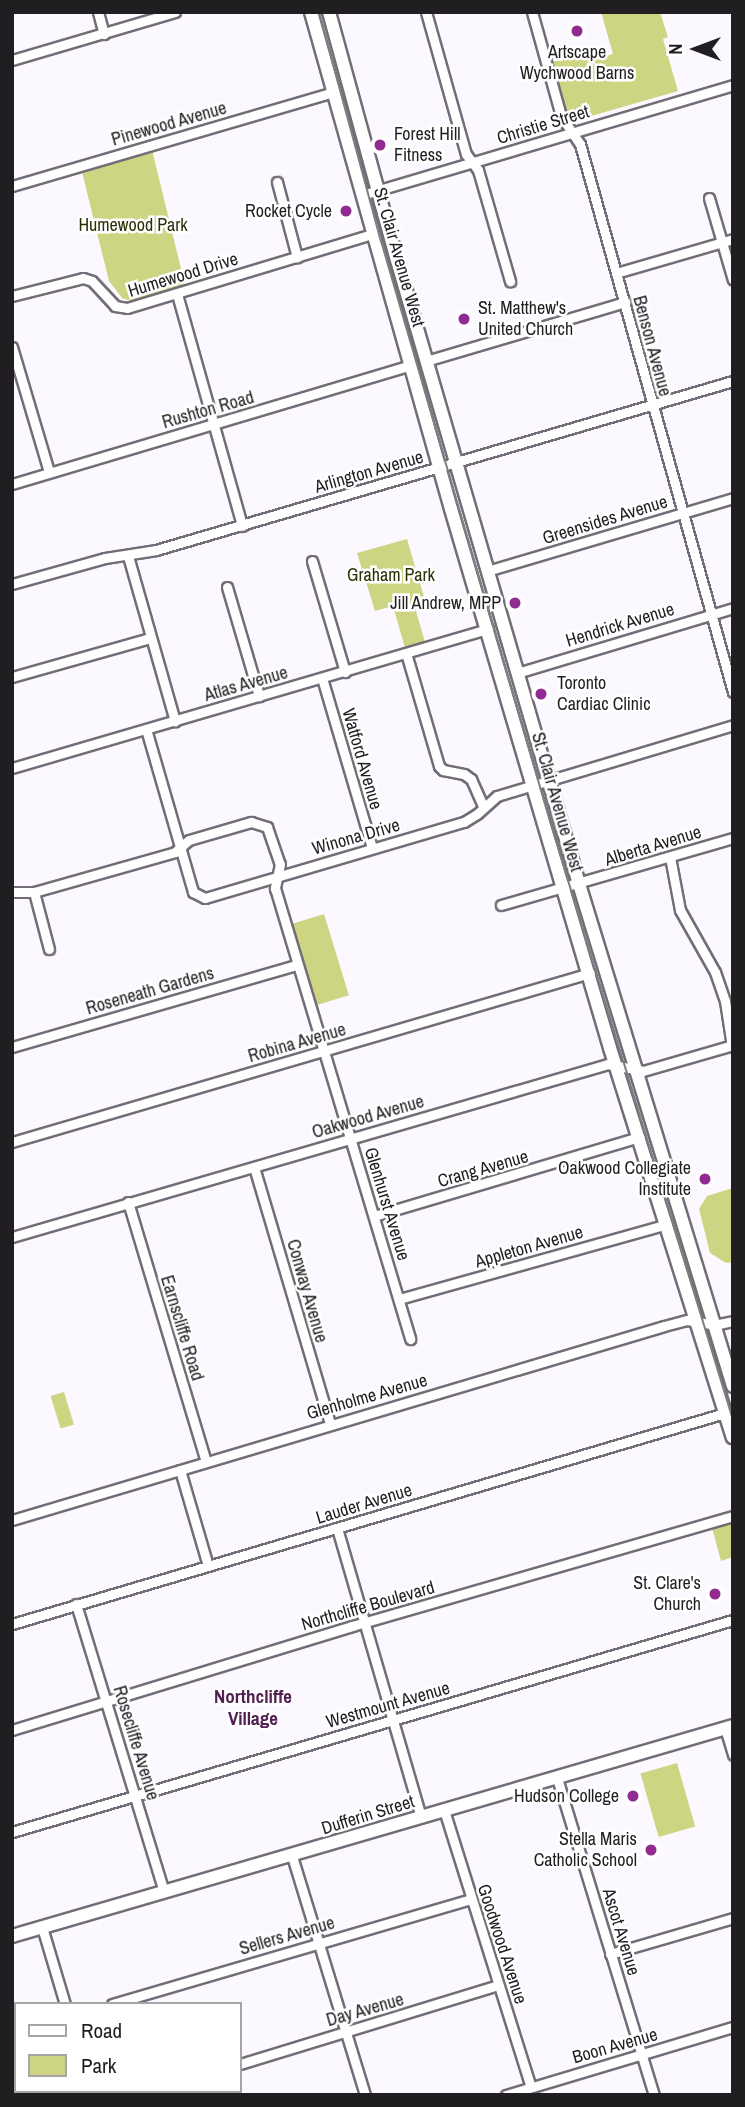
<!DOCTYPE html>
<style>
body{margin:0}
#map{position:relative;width:745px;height:2107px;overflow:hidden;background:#fcf8ff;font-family:"Archivo Narrow",sans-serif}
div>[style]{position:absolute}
.green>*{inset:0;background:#cdd582;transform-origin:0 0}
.roads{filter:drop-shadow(2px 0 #736d77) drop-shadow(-2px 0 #736d77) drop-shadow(0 2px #736d77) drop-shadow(0 -2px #736d77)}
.minor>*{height:9px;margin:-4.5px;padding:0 4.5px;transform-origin:4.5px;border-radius:4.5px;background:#fff}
.major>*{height:12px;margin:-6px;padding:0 6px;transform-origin:6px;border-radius:6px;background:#fff}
.tram>*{height:2px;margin:-1px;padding:0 1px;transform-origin:1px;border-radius:1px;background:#817d82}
.dots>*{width:19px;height:19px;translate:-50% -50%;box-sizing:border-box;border:4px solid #fff;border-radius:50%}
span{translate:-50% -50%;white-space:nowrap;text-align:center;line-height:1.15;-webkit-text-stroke:5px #fff;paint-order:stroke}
.poi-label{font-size:18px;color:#211e22}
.left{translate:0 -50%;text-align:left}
.right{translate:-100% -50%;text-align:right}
.street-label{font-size:18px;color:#211e22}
.park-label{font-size:18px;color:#2d2f05}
.neighbourhood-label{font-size:19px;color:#512151;font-weight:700}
.frame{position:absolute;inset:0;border:14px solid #211e22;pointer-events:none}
.legend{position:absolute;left:14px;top:2002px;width:228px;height:91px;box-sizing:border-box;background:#fff;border:2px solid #a6a5a7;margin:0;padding:9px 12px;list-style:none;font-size:21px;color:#211e22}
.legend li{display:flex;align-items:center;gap:14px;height:35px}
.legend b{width:35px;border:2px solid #a6a5a7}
.north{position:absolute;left:661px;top:14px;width:70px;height:70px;-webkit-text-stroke:5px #fff;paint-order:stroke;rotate:270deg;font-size:19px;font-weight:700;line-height:28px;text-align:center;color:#211e22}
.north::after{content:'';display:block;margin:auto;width:24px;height:32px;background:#211e22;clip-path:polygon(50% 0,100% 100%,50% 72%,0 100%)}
</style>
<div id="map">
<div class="green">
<i style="clip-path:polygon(601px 12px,660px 12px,668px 37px,663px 39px,678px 91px,574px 121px,567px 113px,552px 62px,597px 49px,599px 58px,613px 54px)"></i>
<i style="clip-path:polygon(152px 150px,185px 285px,131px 301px,122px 298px,109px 281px,82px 172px)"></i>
<i style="clip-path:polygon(407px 539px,424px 597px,413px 601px,425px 642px,405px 648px,393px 606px,375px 611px,357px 553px)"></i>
<i style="left:324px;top:914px;width:85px;height:34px;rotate:73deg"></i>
<i style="clip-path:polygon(733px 1188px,733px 1262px,726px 1263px,710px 1253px,699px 1209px,707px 1196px)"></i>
<i style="left:64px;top:1392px;width:34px;height:14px;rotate:73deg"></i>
<i style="clip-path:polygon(733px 1522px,733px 1557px,721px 1561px,712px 1528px)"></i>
<i style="left:677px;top:1763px;width:66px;height:38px;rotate:74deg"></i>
</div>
<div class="roads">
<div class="minor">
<i style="left:98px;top:12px;width:23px;rotate:75deg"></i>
<i style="left:426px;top:12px;width:148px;rotate:74.3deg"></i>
<i style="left:466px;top:154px;width:20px;rotate:53deg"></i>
<i style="left:478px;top:170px;width:116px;rotate:73.9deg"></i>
<i style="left:532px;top:12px;width:108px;rotate:74.4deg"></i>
<i style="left:561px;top:116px;width:34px;rotate:56deg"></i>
<i style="left:580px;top:144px;width:569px;rotate:74.4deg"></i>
<i style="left:12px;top:60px;width:170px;rotate:-16.4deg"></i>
<i style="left:277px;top:182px;width:78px;rotate:75.1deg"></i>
<i style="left:12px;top:186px;width:335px;rotate:-16.3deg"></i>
<i style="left:362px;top:195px;width:387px;rotate:-16.5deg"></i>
<i style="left:709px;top:198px;width:85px;rotate:73.7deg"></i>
<i style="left:616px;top:273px;width:122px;rotate:-16.2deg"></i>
<i style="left:177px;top:294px;width:241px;rotate:74.3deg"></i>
<i style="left:12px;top:296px;width:73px;rotate:-14.2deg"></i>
<i style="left:83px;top:278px;width:9px;rotate:18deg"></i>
<i style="left:92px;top:281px;width:34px;rotate:47deg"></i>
<i style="left:115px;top:306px;width:12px;rotate:9deg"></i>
<i style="left:127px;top:308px;width:256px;rotate:-16.8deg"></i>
<i style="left:12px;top:347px;width:130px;rotate:73.5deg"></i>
<i style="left:426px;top:361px;width:208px;rotate:-16.5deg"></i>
<i style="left:12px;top:484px;width:417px;rotate:-16.6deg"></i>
<i style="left:128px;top:556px;width:172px;rotate:74.1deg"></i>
<i style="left:312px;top:561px;width:116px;rotate:73.4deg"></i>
<i style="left:487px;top:571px;width:257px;rotate:-16.5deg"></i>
<i style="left:12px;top:584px;width:97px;rotate:-15.6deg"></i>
<i style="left:105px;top:558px;width:52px;rotate:-8.9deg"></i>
<i style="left:156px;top:550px;width:601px;rotate:-16.33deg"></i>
<i style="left:227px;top:587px;width:114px;rotate:73.6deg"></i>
<i style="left:406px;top:653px;width:118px;rotate:73.7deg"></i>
<i style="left:439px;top:766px;width:6px;rotate:45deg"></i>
<i style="left:443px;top:770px;width:21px;rotate:11deg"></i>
<i style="left:464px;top:774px;width:9px;rotate:36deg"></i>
<i style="left:471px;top:779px;width:30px;rotate:66deg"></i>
<i style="left:517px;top:673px;width:226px;rotate:-16.7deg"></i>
<i style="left:12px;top:677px;width:143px;rotate:-15.8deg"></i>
<i style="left:322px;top:678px;width:177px;rotate:73.6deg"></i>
<i style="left:146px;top:729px;width:170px;rotate:73.9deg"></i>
<i style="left:193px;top:892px;width:13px;rotate:27deg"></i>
<i style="left:205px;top:898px;width:270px;rotate:-16.4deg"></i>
<i style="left:464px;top:822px;width:15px;rotate:-32deg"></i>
<i style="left:477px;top:814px;width:27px;rotate:-42deg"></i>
<i style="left:497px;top:796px;width:246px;rotate:-16.7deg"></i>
<i style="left:12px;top:768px;width:496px;rotate:-16.3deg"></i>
<i style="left:670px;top:857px;width:54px;rotate:79.3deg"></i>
<i style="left:680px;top:910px;width:71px;rotate:60.6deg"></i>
<i style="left:715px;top:972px;width:31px;rotate:71deg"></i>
<i style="left:725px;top:1001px;width:46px;rotate:81.2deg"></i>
<i style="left:12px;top:892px;width:22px"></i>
<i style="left:34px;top:892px;width:147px;rotate:-15.8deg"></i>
<i style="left:175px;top:852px;width:18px;rotate:-41deg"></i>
<i style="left:189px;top:840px;width:65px;rotate:-16.2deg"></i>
<i style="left:251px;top:822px;width:17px;rotate:17deg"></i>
<i style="left:267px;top:827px;width:39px;rotate:71deg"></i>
<i style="left:280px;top:864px;width:25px;rotate:102deg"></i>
<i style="left:275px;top:888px;width:471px;rotate:73.3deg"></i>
<i style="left:34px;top:892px;width:59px;rotate:75.3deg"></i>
<i style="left:501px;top:905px;width:241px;rotate:-16.1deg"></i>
<i style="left:12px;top:1047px;width:297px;rotate:-16.1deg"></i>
<i style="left:12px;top:1142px;width:602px;rotate:-16.3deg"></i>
<i style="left:254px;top:1167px;width:268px;rotate:73.5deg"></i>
<i style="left:128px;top:1202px;width:271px;rotate:73.3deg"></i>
<i style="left:374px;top:1216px;width:277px;rotate:-16.6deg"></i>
<i style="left:12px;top:1237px;width:621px;rotate:-16.19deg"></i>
<i style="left:608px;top:1064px;width:36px;rotate:11deg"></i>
<i style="left:643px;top:1071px;width:94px;rotate:-16.1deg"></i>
<i style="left:399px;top:1299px;width:278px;rotate:-15.6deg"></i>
<i style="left:180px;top:1470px;width:100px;rotate:73.7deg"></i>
<i style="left:12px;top:1520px;width:680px;rotate:-16.57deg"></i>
<i style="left:664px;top:1326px;width:24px;rotate:-15deg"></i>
<i style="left:687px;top:1320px;width:27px;rotate:10deg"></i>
<i style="left:714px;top:1325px;width:19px;rotate:-12deg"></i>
<i style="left:337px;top:1528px;width:301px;rotate:73.8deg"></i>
<i style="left:76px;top:1604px;width:300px;rotate:73deg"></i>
<i style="left:12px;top:1624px;width:744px;rotate:-16.49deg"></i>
<i style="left:725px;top:1728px;width:28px;rotate:73deg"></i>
<i style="left:12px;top:1730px;width:356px;rotate:-17deg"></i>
<i style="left:352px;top:1626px;width:397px;rotate:-16.1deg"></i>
<i style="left:557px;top:1778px;width:332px;rotate:73deg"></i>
<i style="left:444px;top:1810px;width:290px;rotate:72.6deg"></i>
<i style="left:12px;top:1832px;width:752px;rotate:-16.39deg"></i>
<i style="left:292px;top:1856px;width:250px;rotate:73deg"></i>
<i style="left:42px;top:1927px;width:80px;rotate:73.4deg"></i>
<i style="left:610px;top:1954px;width:128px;rotate:-16.3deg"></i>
<i style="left:112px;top:2004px;width:374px;rotate:-16.3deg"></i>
<i style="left:12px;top:2033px;width:4px;rotate:-14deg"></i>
<i style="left:240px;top:2064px;width:270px;rotate:-17deg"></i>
<i style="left:92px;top:2091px;width:4px;rotate:63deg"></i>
<i style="left:135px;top:2095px;width:13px;rotate:-18deg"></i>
<i style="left:506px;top:2095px;width:237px;rotate:-16.7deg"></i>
</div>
<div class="major">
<i style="left:311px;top:12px;width:516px;rotate:74.27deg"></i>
<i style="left:451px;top:509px;width:562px;rotate:73.56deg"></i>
<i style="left:610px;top:1048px;width:408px;rotate:72.5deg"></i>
<i style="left:329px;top:12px;width:257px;rotate:74.7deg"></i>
<i style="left:397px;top:260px;width:650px;rotate:73.74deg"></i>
<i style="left:579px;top:884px;width:525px;rotate:72.95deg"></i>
<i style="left:12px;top:1936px;width:751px;rotate:-16.24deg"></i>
</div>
</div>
<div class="tram">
<i style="left:319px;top:12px;width:237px;rotate:74.9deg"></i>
<i style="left:381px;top:241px;width:611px;rotate:73.76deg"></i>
<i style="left:552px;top:828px;width:619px;rotate:73deg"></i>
</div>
<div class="dots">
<i style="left:577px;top:31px;background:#912b91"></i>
<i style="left:380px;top:145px;background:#912b91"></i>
<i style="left:346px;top:211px;background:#912b91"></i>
<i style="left:464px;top:319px;background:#912b91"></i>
<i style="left:515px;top:603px;background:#912b91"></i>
<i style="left:541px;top:694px;background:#912b91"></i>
<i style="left:705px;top:1179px;background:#912b91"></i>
<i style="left:715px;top:1594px;background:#912b91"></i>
<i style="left:633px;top:1796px;background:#912b91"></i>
<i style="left:651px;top:1850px;background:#912b91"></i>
</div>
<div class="poi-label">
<span style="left:577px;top:63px">Artscape<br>Wychwood Barns</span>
<span class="left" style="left:394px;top:145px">Forest Hill<br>Fitness</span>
<span class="right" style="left:332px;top:211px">Rocket Cycle</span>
<span class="left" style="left:478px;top:319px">St. Matthew's<br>United Church</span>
<span class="right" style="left:501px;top:603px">Jill Andrew, MPP</span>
<span class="left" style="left:557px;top:694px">Toronto<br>Cardiac Clinic</span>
<span class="right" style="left:691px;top:1179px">Oakwood Collegiate<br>Institute</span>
<span class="right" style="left:701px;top:1594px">St. Clare's<br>Church</span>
<span class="right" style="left:619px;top:1796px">Hudson College</span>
<span class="right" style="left:637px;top:1850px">Stella Maris<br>Catholic School</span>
</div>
<div class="street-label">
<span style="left:169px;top:124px;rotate:-16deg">Pinewood Avenue</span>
<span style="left:543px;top:125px;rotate:-17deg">Christie Street</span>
<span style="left:399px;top:257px;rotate:74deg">St. Clair Avenue West</span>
<span style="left:183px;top:275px;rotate:-17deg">Humewood Drive</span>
<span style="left:652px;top:346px;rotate:75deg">Benson Avenue</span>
<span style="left:208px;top:410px;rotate:-16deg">Rushton Road</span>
<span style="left:369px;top:472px;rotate:-16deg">Arlington Avenue</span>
<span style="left:605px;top:520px;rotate:-17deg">Greensides Avenue</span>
<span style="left:620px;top:625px;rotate:-17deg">Hendrick Avenue</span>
<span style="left:246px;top:684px;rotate:-16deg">Atlas Avenue</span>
<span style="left:362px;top:759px;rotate:74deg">Watford Avenue</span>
<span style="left:557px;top:802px;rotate:74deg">St. Clair Avenue West</span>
<span style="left:356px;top:837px;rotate:-16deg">Winona Drive</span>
<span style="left:653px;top:846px;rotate:-17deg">Alberta Avenue</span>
<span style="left:150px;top:991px;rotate:-16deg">Roseneath Gardens</span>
<span style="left:297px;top:1043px;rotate:-16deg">Robina Avenue</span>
<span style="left:368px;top:1117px;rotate:-16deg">Oakwood Avenue</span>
<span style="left:483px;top:1169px;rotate:-16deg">Crang Avenue</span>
<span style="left:387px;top:1204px;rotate:73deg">Glenhurst Avenue</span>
<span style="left:529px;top:1247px;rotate:-16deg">Appleton Avenue</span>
<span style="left:307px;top:1291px;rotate:74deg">Conway Avenue</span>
<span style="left:182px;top:1328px;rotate:73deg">Earnscliffe Road</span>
<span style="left:367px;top:1397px;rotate:-16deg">Glenholme Avenue</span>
<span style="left:364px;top:1504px;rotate:-17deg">Lauder Avenue</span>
<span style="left:368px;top:1606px;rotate:-16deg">Northcliffe Boulevard</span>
<span style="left:388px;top:1705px;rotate:-16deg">Westmount Avenue</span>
<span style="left:136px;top:1743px;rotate:73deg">Rosecliffe Avenue</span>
<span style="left:368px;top:1815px;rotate:-17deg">Dufferin Street</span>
<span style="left:621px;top:1932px;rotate:73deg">Ascot Avenue</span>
<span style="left:287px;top:1936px;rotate:-16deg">Sellers Avenue</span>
<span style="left:502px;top:1944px;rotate:72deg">Goodwood Avenue</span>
<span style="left:365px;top:2010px;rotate:-16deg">Day Avenue</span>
<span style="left:615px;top:2046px;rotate:-16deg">Boon Avenue</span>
</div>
<div class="park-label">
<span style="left:133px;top:225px">Humewood Park</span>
<span style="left:391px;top:575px">Graham Park</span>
</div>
<div class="neighbourhood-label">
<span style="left:253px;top:1708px">Northcliffe<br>Village</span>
</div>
<div class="frame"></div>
<ul class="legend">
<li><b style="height:9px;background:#fff"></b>Road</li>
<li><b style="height:19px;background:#cdd582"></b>Park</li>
</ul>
<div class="north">N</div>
</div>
